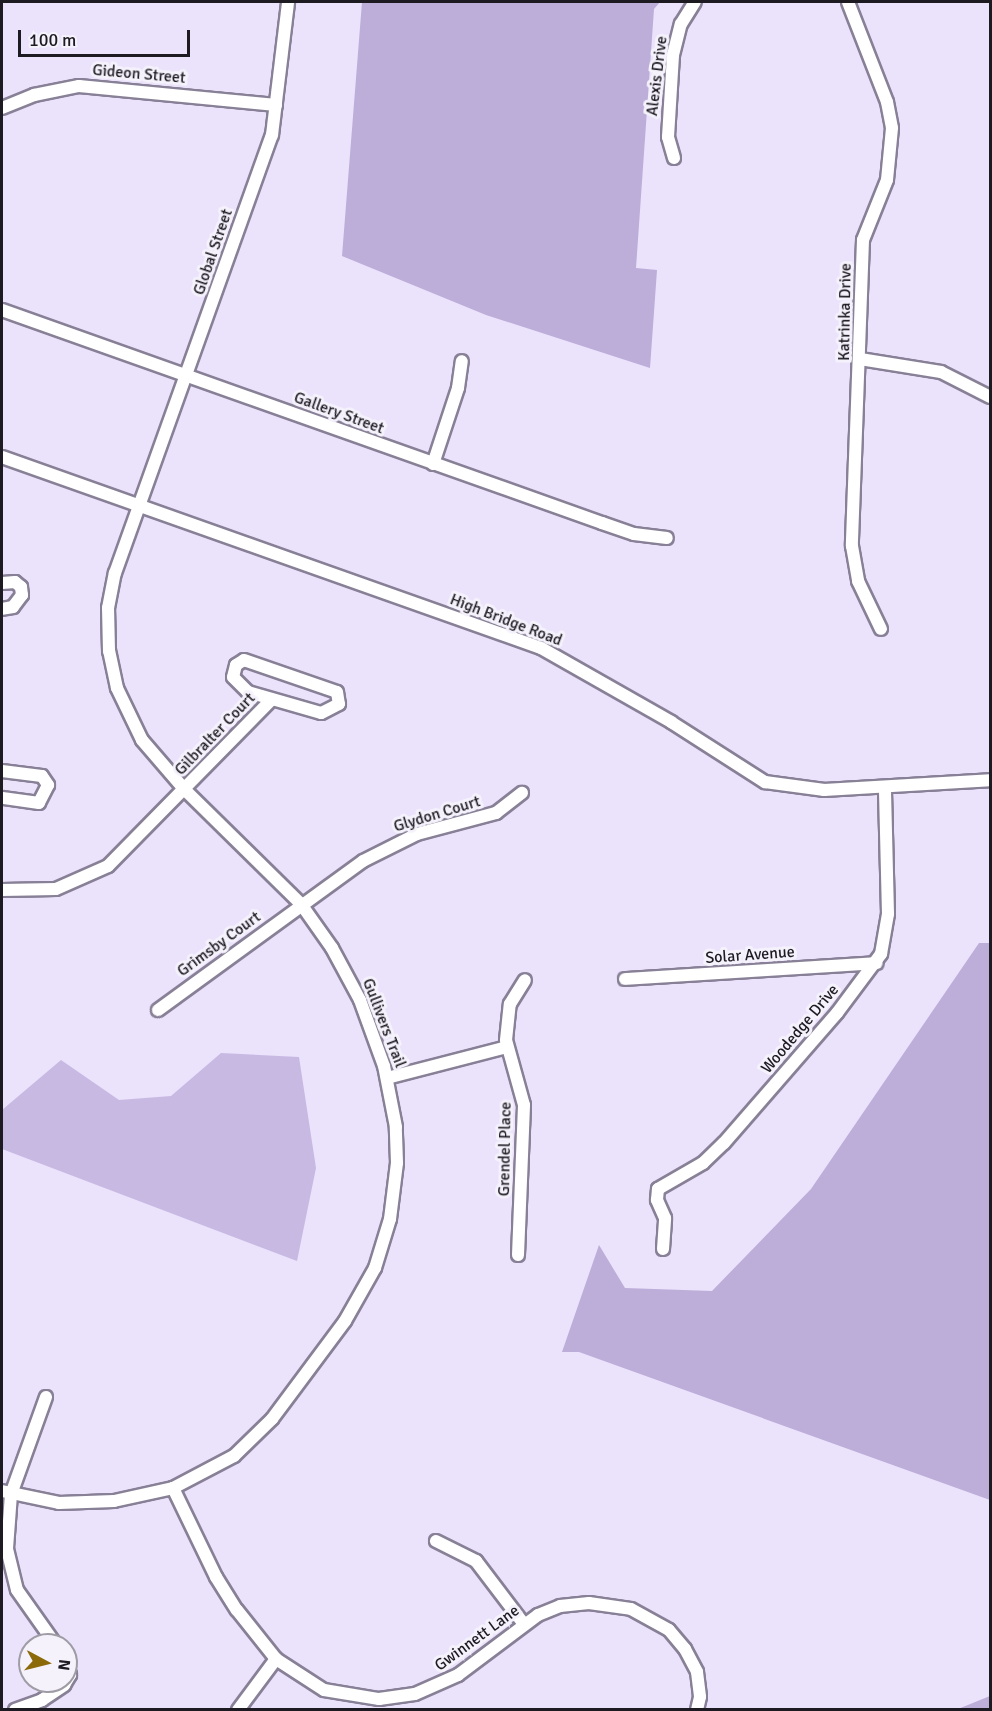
<!DOCTYPE html>
<style>
body{margin:0}
#map{position:relative;width:992px;height:1711px;overflow:hidden;background:#ebe2fb;font-family:Signika,sans-serif}
div>[style]{position:absolute}
.green>*{inset:0;background:#c8b9e3}
.forest>*{inset:0;background:#bdadd9}
.roads{filter:drop-shadow(2px 0 #888096) drop-shadow(-2px 0 #888096) drop-shadow(0 2px #888096) drop-shadow(0 -2px #888096)}
.minor>*{height:12px;margin:-6px;padding:0 6px;transform-origin:6px;border-radius:6px;background:#fff}
span{translate:-50% -50%;white-space:nowrap;text-align:center;line-height:1.15;-webkit-text-stroke:6px #f5f2fc;paint-order:stroke}
.street-label{font-size:16px;color:#1d1a22}
.frame{position:absolute;inset:0;border:3px solid #1d1a22;pointer-events:none}
.north{position:absolute;left:18px;top:1633px;width:60px;height:60px;box-sizing:border-box;background:#f5f2fc;border:2px solid #9f9ca5;border-radius:50%;rotate:97deg;font-size:16px;font-weight:700;line-height:24px;text-align:center;color:#1d1a22}
.north::after{content:'';display:block;margin:auto;width:21px;height:27px;background:#8c6a0a;clip-path:polygon(50% 0,100% 100%,50% 72%,0 100%)}
.scale{position:absolute;left:18px;top:30px;width:172px;height:27px;box-sizing:border-box;border:3px solid #1d1a22;border-top:0;padding-left:8px;font-size:18px;line-height:21px;white-space:nowrap;color:#1d1a22;-webkit-text-stroke:4px #f5f2fc;paint-order:stroke}
</style>
<div id="map">
<div class="green">
<i style="clip-path:polygon(221px 1053px,299px 1057px,316px 1168px,297px 1261px,2px 1149px,2px 1110px,61px 1060px,119px 1100px,171px 1096px)"></i>
</div>
<div class="forest">
<i style="clip-path:polygon(362px 2px,660px 2px,654px 9px,636px 268px,657px 270px,650px 368px,486px 315px,342px 256px)"></i>
<i style="clip-path:polygon(979px 943px,990px 943px,990px 1500px,579px 1352px,562px 1352px,599px 1245px,625px 1288px,712px 1291px,811px 1189px)"></i>
<i style="clip-path:polygon(990px 1696px,990px 1709px,958px 1709px)"></i>
</div>
<div class="roads">
<div class="minor">
<i style="left:848px;top:2px;width:107px;rotate:68.7deg"></i>
<i style="left:887px;top:102px;width:26px;rotate:79deg"></i>
<i style="left:892px;top:128px;width:52px;rotate:95.5deg"></i>
<i style="left:887px;top:180px;width:65px;rotate:111.8deg"></i>
<i style="left:863px;top:240px;width:306px;rotate:92.1deg"></i>
<i style="left:852px;top:546px;width:36px;rotate:80deg"></i>
<i style="left:858px;top:581px;width:53px;rotate:64.4deg"></i>
<i style="left:2px;top:108px;width:35px;rotate:-22deg"></i>
<i style="left:34px;top:95px;width:46px;rotate:-11.3deg"></i>
<i style="left:79px;top:86px;width:198px;rotate:5.5deg"></i>
<i style="left:674px;top:158px;width:22px;rotate:-106deg"></i>
<i style="left:668px;top:137px;width:82px;rotate:-86.5deg"></i>
<i style="left:673px;top:55px;width:32px;rotate:-76deg"></i>
<i style="left:681px;top:24px;width:26px;rotate:-58deg"></i>
<i style="left:2px;top:310px;width:637px;rotate:19.54deg"></i>
<i style="left:602px;top:523px;width:34px;rotate:19deg"></i>
<i style="left:634px;top:534px;width:33px;rotate:7deg"></i>
<i style="left:860px;top:359px;width:82px;rotate:9.1deg"></i>
<i style="left:941px;top:372px;width:55px;rotate:27deg"></i>
<i style="left:2px;top:457px;width:572px;rotate:19.51deg"></i>
<i style="left:541px;top:648px;width:150px;rotate:29.6deg"></i>
<i style="left:671px;top:722px;width:112px;rotate:32.6deg"></i>
<i style="left:765px;top:782px;width:60px;rotate:7.7deg"></i>
<i style="left:824px;top:790px;width:166px;rotate:-3.4deg"></i>
<i style="left:433px;top:464px;width:80px;rotate:-71.8deg"></i>
<i style="left:458px;top:388px;width:27px;rotate:-82deg"></i>
<i style="left:2px;top:583px;width:13px;rotate:-4deg"></i>
<i style="left:15px;top:582px;width:8px;rotate:40deg"></i>
<i style="left:21px;top:587px;width:8px;rotate:83deg"></i>
<i style="left:22px;top:595px;width:15px;rotate:127deg"></i>
<i style="left:13px;top:607px;width:11px;rotate:170deg"></i>
<i style="left:244px;top:660px;width:98px;rotate:19deg"></i>
<i style="left:337px;top:692px;width:12px;rotate:81deg"></i>
<i style="left:339px;top:704px;width:20px;rotate:153deg"></i>
<i style="left:321px;top:713px;width:76px;rotate:-164deg"></i>
<i style="left:248px;top:692px;width:21px;rotate:-135deg"></i>
<i style="left:233px;top:677px;width:12px;rotate:-76deg"></i>
<i style="left:236px;top:665px;width:9px;rotate:-32deg"></i>
<i style="left:2px;top:771px;width:40px;rotate:7.1deg"></i>
<i style="left:42px;top:776px;width:11px;rotate:56deg"></i>
<i style="left:48px;top:785px;width:20px;rotate:117deg"></i>
<i style="left:39px;top:803px;width:37px;rotate:-172deg"></i>
<i style="left:2px;top:890px;width:54px;rotate:-1.1deg"></i>
<i style="left:56px;top:889px;width:57px;rotate:-23.9deg"></i>
<i style="left:108px;top:866px;width:231px;rotate:-45.5deg"></i>
<i style="left:625px;top:979px;width:252px;rotate:-3.6deg"></i>
<i style="left:158px;top:1010px;width:253px;rotate:-36deg"></i>
<i style="left:363px;top:861px;width:60px;rotate:-26.6deg"></i>
<i style="left:417px;top:834px;width:82px;rotate:-14.9deg"></i>
<i style="left:496px;top:813px;width:33px;rotate:-38deg"></i>
<i style="left:387px;top:1078px;width:124px;rotate:-14.5deg"></i>
<i style="left:663px;top:1249px;width:31px;rotate:-86deg"></i>
<i style="left:665px;top:1218px;width:20px;rotate:-114deg"></i>
<i style="left:657px;top:1200px;width:11px;rotate:-85deg"></i>
<i style="left:658px;top:1189px;width:52px;rotate:-30deg"></i>
<i style="left:703px;top:1163px;width:29px;rotate:-44deg"></i>
<i style="left:724px;top:1143px;width:172px;rotate:-49deg"></i>
<i style="left:837px;top:1013px;width:74px;rotate:-53.3deg"></i>
<i style="left:881px;top:954px;width:41px;rotate:-80.1deg"></i>
<i style="left:888px;top:914px;width:127px;rotate:-91.4deg"></i>
<i style="left:518px;top:1255px;width:150px;rotate:-87.7deg"></i>
<i style="left:524px;top:1105px;width:67px;rotate:-105.5deg"></i>
<i style="left:506px;top:1040px;width:36px;rotate:-84deg"></i>
<i style="left:510px;top:1004px;width:28px;rotate:-58deg"></i>
<i style="left:46px;top:1397px;width:103px;rotate:109.8deg"></i>
<i style="left:11px;top:1494px;width:55px;rotate:94.2deg"></i>
<i style="left:7px;top:1549px;width:42px;rotate:76.3deg"></i>
<i style="left:17px;top:1590px;width:67px;rotate:54.7deg"></i>
<i style="left:173px;top:1488px;width:99px;rotate:64.2deg"></i>
<i style="left:216px;top:1577px;width:39px;rotate:58deg"></i>
<i style="left:237px;top:1610px;width:63px;rotate:51.5deg"></i>
<i style="left:276px;top:1659px;width:57px;rotate:32.9deg"></i>
<i style="left:324px;top:1690px;width:56px;rotate:9.3deg"></i>
<i style="left:379px;top:1699px;width:36px;rotate:-8deg"></i>
<i style="left:415px;top:1694px;width:47px;rotate:-23.8deg"></i>
<i style="left:458px;top:1675px;width:100px;rotate:-36.9deg"></i>
<i style="left:538px;top:1615px;width:24px;rotate:-22deg"></i>
<i style="left:560px;top:1606px;width:29px;rotate:-6deg"></i>
<i style="left:589px;top:1603px;width:42px;rotate:8.1deg"></i>
<i style="left:631px;top:1609px;width:43px;rotate:28.9deg"></i>
<i style="left:669px;top:1630px;width:25px;rotate:50deg"></i>
<i style="left:685px;top:1649px;width:26px;rotate:62deg"></i>
<i style="left:697px;top:1672px;width:25px;rotate:83deg"></i>
<i style="left:700px;top:1697px;width:13px;rotate:103deg"></i>
<i style="left:2px;top:1491px;width:58px;rotate:11.9deg"></i>
<i style="left:59px;top:1503px;width:55px;rotate:-2.1deg"></i>
<i style="left:114px;top:1501px;width:60px;rotate:-12.4deg"></i>
<i style="left:173px;top:1488px;width:69px;rotate:-27.7deg"></i>
<i style="left:234px;top:1456px;width:53px;rotate:-44.2deg"></i>
<i style="left:272px;top:1419px;width:122px;rotate:-53.3deg"></i>
<i style="left:345px;top:1321px;width:61px;rotate:-60.5deg"></i>
<i style="left:375px;top:1268px;width:51px;rotate:-73deg"></i>
<i style="left:390px;top:1219px;width:56px;rotate:-82.9deg"></i>
<i style="left:397px;top:1163px;width:36px;rotate:-92deg"></i>
<i style="left:396px;top:1127px;width:62px;rotate:-101.1deg"></i>
<i style="left:384px;top:1066px;width:70px;rotate:-110deg"></i>
<i style="left:360px;top:1000px;width:59px;rotate:-118.3deg"></i>
<i style="left:332px;top:948px;width:54px;rotate:-125.2deg"></i>
<i style="left:301px;top:904px;width:163px;rotate:-135.5deg"></i>
<i style="left:185px;top:790px;width:66px;rotate:-130.7deg"></i>
<i style="left:142px;top:740px;width:58px;rotate:-115.7deg"></i>
<i style="left:117px;top:688px;width:38px;rotate:-102deg"></i>
<i style="left:109px;top:651px;width:43px;rotate:-91.3deg"></i>
<i style="left:108px;top:608px;width:36px;rotate:-79deg"></i>
<i style="left:115px;top:573px;width:465px;rotate:-70.3deg"></i>
<i style="left:272px;top:135px;width:134px;rotate:-83.1deg"></i>
<i style="left:436px;top:1541px;width:45px;rotate:26.6deg"></i>
<i style="left:476px;top:1561px;width:78px;rotate:52.8deg"></i>
<i style="left:15px;top:1710px;width:29px;rotate:-20deg"></i>
<i style="left:42px;top:1700px;width:27px;rotate:-34deg"></i>
<i style="left:64px;top:1685px;width:12px;rotate:-59deg"></i>
<i style="left:70px;top:1675px;width:14px;rotate:-107deg"></i>
<i style="left:238px;top:1710px;width:64px;rotate:-53.3deg"></i>
</div>
</div>
<div class="street-label">
<span style="left:139px;top:74px;rotate:5deg">Gideon Street</span>
<span style="left:657px;top:76px;rotate:-83deg">Alexis Drive</span>
<span style="left:213px;top:252px;rotate:-71deg">Global Street</span>
<span style="left:845px;top:312px;rotate:-89deg">Katrinka Drive</span>
<span style="left:339px;top:413px;rotate:20deg">Gallery Street</span>
<span style="left:506px;top:620px;rotate:21deg">High Bridge Road</span>
<span style="left:215px;top:734px;rotate:-46deg">Gilbralter Court</span>
<span style="left:437px;top:814px;rotate:-17deg">Glydon Court</span>
<span style="left:219px;top:944px;rotate:-36deg">Grimsby Court</span>
<span style="left:750px;top:955px;rotate:-4deg">Solar Avenue</span>
<span style="left:384px;top:1023px;rotate:69deg">Gullivers Trail</span>
<span style="left:800px;top:1029px;rotate:-50deg">Woodedge Drive</span>
<span style="left:505px;top:1149px;rotate:-89deg">Grendel Place</span>
<span style="left:477px;top:1638px;rotate:-36deg">Gwinnett Lane</span>
</div>
<div class="frame"></div>
<div class="north">N</div>
<div class="scale">100 m</div>
</div>
